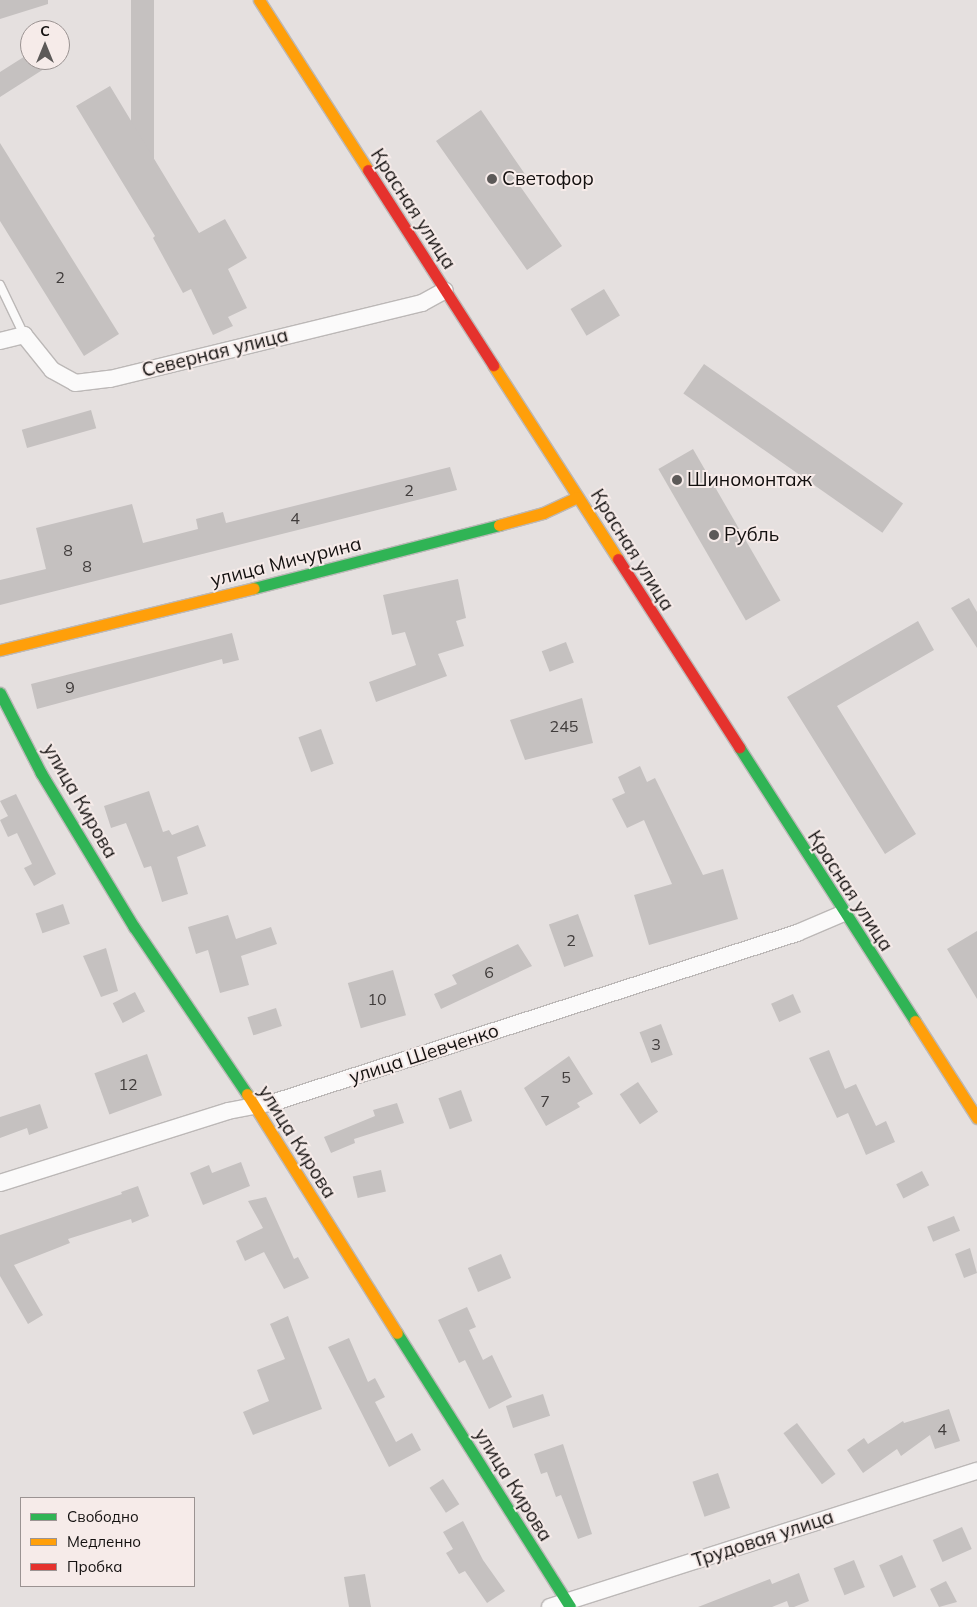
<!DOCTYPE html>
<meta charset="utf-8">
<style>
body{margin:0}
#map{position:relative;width:977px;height:1607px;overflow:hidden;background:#e5e0df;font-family:Mulish,sans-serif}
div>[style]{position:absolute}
.building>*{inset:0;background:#c5c1c0;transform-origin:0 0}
.roads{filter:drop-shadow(1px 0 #bcb8b7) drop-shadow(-1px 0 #bcb8b7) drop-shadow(0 1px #bcb8b7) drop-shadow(0 -1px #bcb8b7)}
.lane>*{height:8px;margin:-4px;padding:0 4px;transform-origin:4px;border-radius:4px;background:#fbfafa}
.street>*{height:16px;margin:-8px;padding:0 8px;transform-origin:8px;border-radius:8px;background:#fbfafa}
.fast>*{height:11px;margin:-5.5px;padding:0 5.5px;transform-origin:5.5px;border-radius:5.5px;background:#30b455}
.slow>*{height:11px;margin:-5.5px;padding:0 5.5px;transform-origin:5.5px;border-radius:5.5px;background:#ff9f0a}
.jam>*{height:11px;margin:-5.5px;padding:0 5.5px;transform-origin:5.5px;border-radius:5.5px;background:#e5322d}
.dots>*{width:14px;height:14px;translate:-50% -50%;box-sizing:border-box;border:2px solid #f6ebe9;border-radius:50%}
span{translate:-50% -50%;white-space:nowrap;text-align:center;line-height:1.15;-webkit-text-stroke:4px #f6ebe9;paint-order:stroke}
.number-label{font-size:16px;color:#403c3b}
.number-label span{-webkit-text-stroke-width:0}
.poi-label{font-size:19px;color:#13100f}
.left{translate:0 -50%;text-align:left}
.street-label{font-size:19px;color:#13100f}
.legend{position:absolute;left:20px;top:1497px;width:175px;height:90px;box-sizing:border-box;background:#f6ebe9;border:1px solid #9b9392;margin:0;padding:6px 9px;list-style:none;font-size:15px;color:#13100f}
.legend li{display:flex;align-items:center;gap:10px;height:25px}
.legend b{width:25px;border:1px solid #9b9392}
.north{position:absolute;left:20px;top:20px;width:50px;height:50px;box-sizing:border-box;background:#f6ebe9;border:1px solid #9b9392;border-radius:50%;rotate:0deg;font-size:14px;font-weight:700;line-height:20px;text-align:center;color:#13100f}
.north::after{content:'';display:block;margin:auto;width:18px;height:22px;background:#5c5958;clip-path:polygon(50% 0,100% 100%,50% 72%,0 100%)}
</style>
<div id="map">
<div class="building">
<i style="clip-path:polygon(0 0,48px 0,48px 4px,0 19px)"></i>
<i style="left:131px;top:0;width:23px;height:182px"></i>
<i style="clip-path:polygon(30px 53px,30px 60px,58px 60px,0 97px,0 72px)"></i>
<i style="clip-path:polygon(110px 86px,199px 233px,225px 219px,247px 258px,228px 269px,247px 308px,228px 317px,233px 326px,213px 335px,191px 289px,183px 293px,153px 238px,155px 236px,76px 106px)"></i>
<i style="clip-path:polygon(481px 110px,529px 180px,520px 186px,562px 246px,527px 270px,436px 141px)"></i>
<i style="clip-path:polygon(0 143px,119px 334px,84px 356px,0 221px)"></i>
<i style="left:604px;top:289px;width:31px;height:39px;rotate:59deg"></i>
<i style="left:704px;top:364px;width:243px;height:36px;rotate:35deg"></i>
<i style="left:91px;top:410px;width:19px;height:72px;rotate:74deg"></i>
<i style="left:693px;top:449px;width:175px;height:40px;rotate:60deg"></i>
<i style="clip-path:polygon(450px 467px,457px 490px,0 605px,0 580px,46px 569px,36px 528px,132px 504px,143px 543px,198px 529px,196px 519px,223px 512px,226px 523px)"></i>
<i style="clip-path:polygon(458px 579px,466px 618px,456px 621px,464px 646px,438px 654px,447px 676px,376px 702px,369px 682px,416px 665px,405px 632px,392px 635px,383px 595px)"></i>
<i style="clip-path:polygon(969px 598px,977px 612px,977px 648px,951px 608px)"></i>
<i style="clip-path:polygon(918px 621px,934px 650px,837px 706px,916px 834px,885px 854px,787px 697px)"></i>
<i style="clip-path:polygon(232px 633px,239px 660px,223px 664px,222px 659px,37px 709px,31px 684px)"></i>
<i style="left:566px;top:642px;width:22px;height:26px;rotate:69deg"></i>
<i style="clip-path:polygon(582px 698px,593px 743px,525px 760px,510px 720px)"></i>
<i style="left:321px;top:729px;width:37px;height:24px;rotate:70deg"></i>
<i style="clip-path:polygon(640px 766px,647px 782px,655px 778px,703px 875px,723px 869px,738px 919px,649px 945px,634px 895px,672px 884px,644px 820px,627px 828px,612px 799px,625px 793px,618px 777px)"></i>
<i style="clip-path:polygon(149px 791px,163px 832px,169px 830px,172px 835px,198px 825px,206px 846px,177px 857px,188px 894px,162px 902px,151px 866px,144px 868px,126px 823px,111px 828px,104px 806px)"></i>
<i style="clip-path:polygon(16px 794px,56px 874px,34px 886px,24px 868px,32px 864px,17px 833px,8px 837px,0 820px,8px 816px,0 801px)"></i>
<i style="left:63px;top:904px;width:21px;height:29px;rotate:71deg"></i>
<i style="left:578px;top:914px;width:45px;height:31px;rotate:70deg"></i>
<i style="clip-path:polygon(228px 915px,236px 939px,271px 927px,277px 944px,241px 956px,249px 985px,220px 993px,208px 950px,196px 954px,188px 927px)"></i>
<i style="clip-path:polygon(977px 931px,977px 999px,947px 949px)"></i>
<i style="clip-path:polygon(518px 944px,532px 966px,441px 1009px,434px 994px,457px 984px,452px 975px)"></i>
<i style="clip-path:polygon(106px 948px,118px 991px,101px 997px,83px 956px)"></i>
<i style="left:393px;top:970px;width:47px;height:47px;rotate:74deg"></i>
<i style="left:135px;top:992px;width:22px;height:25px;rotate:63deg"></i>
<i style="left:793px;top:994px;width:20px;height:24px;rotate:66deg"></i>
<i style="left:276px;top:1008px;width:19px;height:30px;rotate:72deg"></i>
<i style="left:661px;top:1024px;width:33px;height:23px;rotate:69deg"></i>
<i style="clip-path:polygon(829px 1050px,845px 1089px,856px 1084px,876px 1126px,886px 1121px,895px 1142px,866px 1155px,848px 1113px,837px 1118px,809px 1058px)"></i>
<i style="left:147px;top:1054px;width:44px;height:56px;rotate:70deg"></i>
<i style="clip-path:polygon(569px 1056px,593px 1094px,577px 1103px,580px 1107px,546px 1126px,524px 1088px)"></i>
<i style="left:638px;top:1082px;width:36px;height:22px;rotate:56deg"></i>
<i style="left:461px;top:1090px;width:33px;height:24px;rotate:70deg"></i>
<i style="clip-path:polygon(397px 1103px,404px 1123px,354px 1139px,355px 1143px,331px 1153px,324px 1137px,375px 1116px,373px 1110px)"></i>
<i style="clip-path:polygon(40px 1104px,48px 1128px,29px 1135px,27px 1128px,0 1138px,0 1117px)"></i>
<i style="clip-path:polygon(241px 1162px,250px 1186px,203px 1205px,190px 1173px,209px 1165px,212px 1173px)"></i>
<i style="left:381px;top:1170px;width:22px;height:29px;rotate:77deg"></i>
<i style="left:922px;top:1171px;width:16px;height:29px;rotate:63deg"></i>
<i style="clip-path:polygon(138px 1186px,149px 1216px,132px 1223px,131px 1219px,68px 1239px,70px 1243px,14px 1265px,43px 1315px,28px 1324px,0 1276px,0 1235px,122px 1194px,121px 1192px)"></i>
<i style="clip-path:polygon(266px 1197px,294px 1259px,298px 1257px,309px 1278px,284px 1289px,264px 1252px,245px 1261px,236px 1241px,263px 1228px,248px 1201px)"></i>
<i style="left:954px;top:1216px;width:16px;height:29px;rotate:68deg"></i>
<i style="clip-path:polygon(970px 1248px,977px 1273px,964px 1278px,955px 1254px)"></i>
<i style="left:501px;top:1254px;width:26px;height:36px;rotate:67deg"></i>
<i style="clip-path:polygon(467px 1307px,476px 1327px,469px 1330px,483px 1360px,492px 1355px,512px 1397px,489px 1409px,465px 1360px,459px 1363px,438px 1320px)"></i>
<i style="clip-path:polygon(288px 1316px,322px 1409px,253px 1435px,243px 1412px,269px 1401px,257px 1370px,285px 1359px,270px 1324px)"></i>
<i style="clip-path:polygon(349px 1338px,368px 1382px,375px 1378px,385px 1397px,375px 1402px,396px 1442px,412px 1433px,421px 1450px,389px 1467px,328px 1347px)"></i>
<i style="left:543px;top:1394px;width:23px;height:39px;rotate:72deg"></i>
<i style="clip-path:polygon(949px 1409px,960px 1441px,935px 1449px,930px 1435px,901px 1456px,897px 1449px,863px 1473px,847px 1450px,864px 1438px,868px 1444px,903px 1421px,904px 1423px)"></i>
<i style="left:797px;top:1423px;width:64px;height:17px;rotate:53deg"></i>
<i style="clip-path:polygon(563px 1444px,592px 1534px,578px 1539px,561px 1495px,556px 1497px,547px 1472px,541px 1474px,534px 1454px)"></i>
<i style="left:718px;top:1473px;width:37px;height:27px;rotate:71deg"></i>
<i style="left:443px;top:1479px;width:30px;height:16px;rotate:57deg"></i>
<i style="clip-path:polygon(463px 1521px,483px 1560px,505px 1591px,487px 1603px,465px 1571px,459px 1574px,446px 1553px,453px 1549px,443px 1532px)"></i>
<i style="left:962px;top:1527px;width:24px;height:32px;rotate:66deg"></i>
<i style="left:902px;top:1555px;width:35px;height:25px;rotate:66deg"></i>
<i style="left:854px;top:1560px;width:29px;height:22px;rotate:68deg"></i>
<i style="clip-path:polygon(799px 1573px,809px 1601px,794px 1607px,789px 1607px,787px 1601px,772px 1607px,698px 1607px,770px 1579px,772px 1584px)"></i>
<i style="clip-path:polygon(365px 1574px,371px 1607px,349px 1607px,344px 1577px)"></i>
<i style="clip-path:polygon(946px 1581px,957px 1602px,939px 1607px,930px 1589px)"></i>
</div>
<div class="roads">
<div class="lane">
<i style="left:0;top:285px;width:55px;rotate:64.4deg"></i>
</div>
<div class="street">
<i style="left:0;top:341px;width:25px;rotate:-14deg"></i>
<i style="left:24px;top:335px;width:45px;rotate:51.3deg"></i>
<i style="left:52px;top:370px;width:26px;rotate:29deg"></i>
<i style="left:75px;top:383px;width:35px;rotate:-7deg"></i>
<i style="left:110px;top:379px;width:321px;rotate:-13.7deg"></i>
<i style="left:422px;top:303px;width:26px;rotate:-29deg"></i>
<i style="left:0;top:1183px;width:239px;rotate:-17.5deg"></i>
<i style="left:228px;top:1111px;width:48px;rotate:-10.8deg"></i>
<i style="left:275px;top:1102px;width:549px;rotate:-17.94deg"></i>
<i style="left:797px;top:933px;width:51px;rotate:-23.1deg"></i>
<i style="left:550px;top:1607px;width:448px;rotate:-17.7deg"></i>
</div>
<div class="fast">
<i style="left:254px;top:588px;width:253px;rotate:-14.4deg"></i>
<i style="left:0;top:693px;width:90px;rotate:62.9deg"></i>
<i style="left:41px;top:773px;width:180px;rotate:58.9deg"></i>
<i style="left:134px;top:927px;width:202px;rotate:55.9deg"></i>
<i style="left:739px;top:747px;width:326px;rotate:57.3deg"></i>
<i style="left:397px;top:1333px;width:324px;rotate:57.7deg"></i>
</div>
<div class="slow">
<i style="left:259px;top:0;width:202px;rotate:57.3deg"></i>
<i style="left:493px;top:365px;width:231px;rotate:57.2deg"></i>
<i style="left:499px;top:525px;width:46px;rotate:-15.3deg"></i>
<i style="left:543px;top:513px;width:38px;rotate:-25deg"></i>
<i style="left:0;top:650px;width:261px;rotate:-13.7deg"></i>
<i style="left:915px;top:1021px;width:115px;rotate:57.4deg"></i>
<i style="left:247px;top:1094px;width:282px;rotate:57.9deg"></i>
</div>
<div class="jam">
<i style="left:368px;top:170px;width:232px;rotate:57.3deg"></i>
<i style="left:618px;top:559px;width:224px;rotate:57.2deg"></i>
</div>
</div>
<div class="dots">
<i style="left:492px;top:179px;background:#5c5958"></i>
<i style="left:677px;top:480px;background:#5c5958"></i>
<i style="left:714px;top:535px;background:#5c5958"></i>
</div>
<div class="number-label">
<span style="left:60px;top:277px">2</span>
<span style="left:409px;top:490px">2</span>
<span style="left:295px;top:518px">4</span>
<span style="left:68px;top:550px">8</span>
<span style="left:87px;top:566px">8</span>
<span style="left:70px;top:687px">9</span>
<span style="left:564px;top:726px">245</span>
<span style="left:571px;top:940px">2</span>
<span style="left:489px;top:972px">6</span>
<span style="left:377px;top:999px">10</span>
<span style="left:656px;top:1044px">3</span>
<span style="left:566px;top:1077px">5</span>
<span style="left:128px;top:1084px">12</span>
<span style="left:545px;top:1101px">7</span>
<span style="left:942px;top:1429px">4</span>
</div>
<div class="poi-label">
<span class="left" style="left:502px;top:179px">Светофор</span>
<span class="left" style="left:687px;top:480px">Шиномонтаж</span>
<span class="left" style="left:724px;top:535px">Рубль</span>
</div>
<div class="street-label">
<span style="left:413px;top:209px;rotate:57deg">Красная улица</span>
<span style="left:215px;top:353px;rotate:-14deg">Северная улица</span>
<span style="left:632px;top:550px;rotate:58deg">Красная улица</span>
<span style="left:286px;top:562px;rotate:-14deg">улица Мичурина</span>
<span style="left:80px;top:801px;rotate:60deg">улица Кирова</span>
<span style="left:850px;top:891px;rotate:57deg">Красная улица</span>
<span style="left:424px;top:1054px;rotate:-18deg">улица Шевченко</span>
<span style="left:297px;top:1142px;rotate:58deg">улица Кирова</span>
<span style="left:513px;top:1485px;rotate:58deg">улица Кирова</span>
<span style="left:763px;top:1539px;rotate:-18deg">Трудовая улица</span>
</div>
<ul class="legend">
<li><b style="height:6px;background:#30b455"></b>Свободно</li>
<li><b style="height:6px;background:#ff9f0a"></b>Медленно</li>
<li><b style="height:6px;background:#e5322d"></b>Пробка</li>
</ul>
<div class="north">С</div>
</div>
